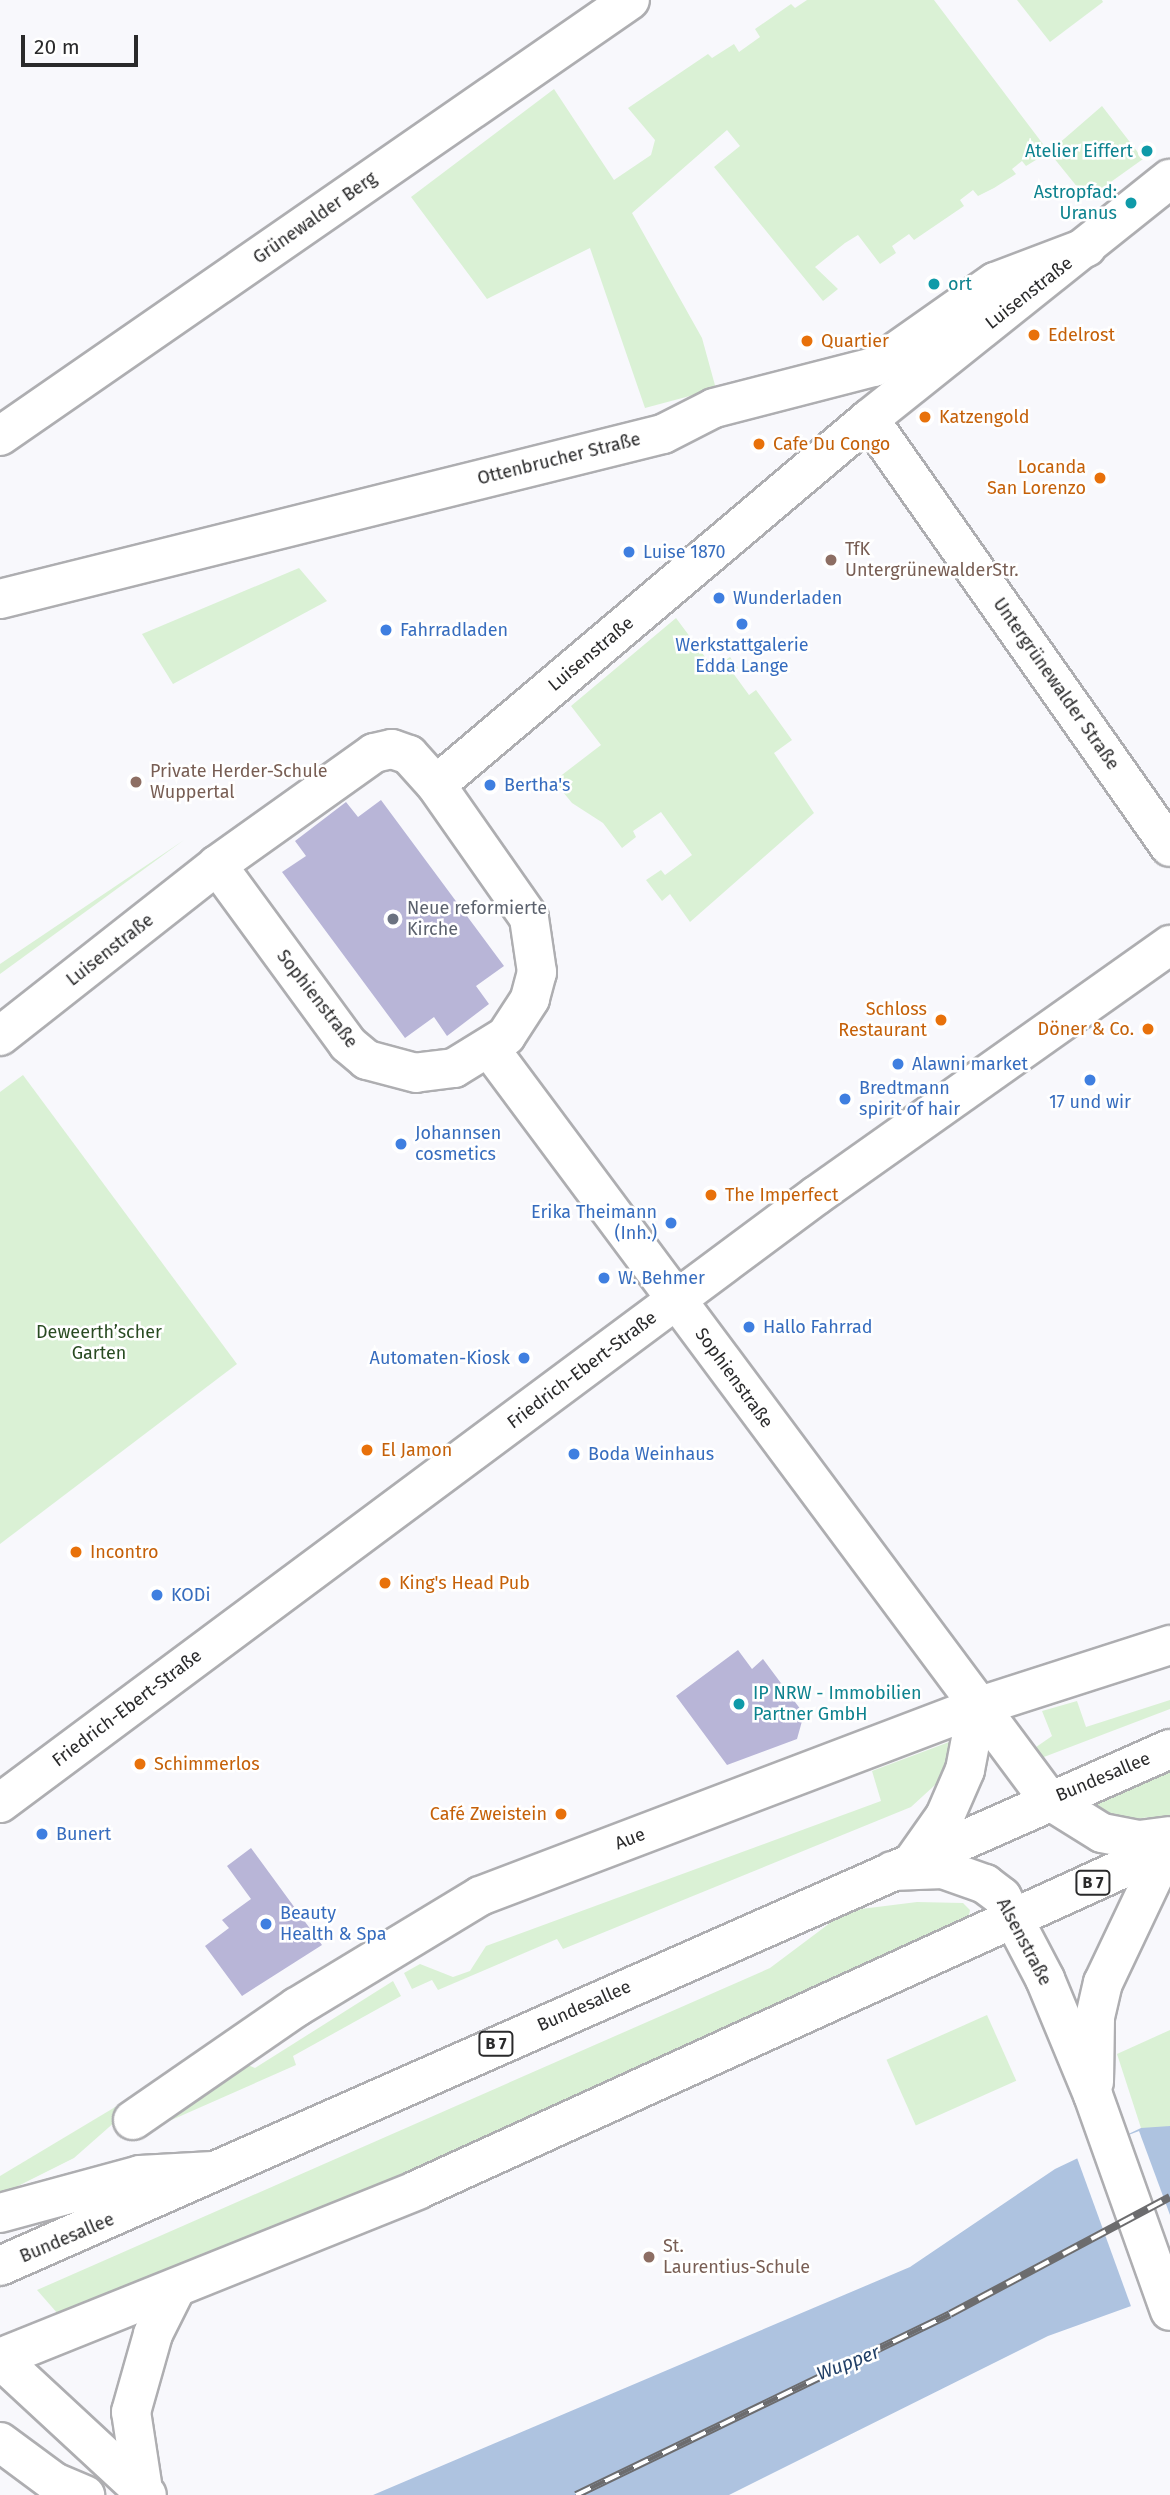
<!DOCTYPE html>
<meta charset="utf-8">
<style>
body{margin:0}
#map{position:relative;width:1170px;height:2495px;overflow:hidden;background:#f8f8fc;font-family:"Fira Sans",sans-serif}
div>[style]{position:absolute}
.green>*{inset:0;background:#daf1d5;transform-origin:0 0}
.water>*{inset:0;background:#aec3e0}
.pier>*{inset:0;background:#f8f8fc}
.building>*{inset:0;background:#b8b5d7}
.roads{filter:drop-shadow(2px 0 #aeaeb1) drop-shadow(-2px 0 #aeaeb1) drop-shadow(0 2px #aeaeb1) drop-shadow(0 -2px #aeaeb1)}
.minor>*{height:38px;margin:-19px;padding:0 19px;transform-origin:19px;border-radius:19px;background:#fff}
.tertiary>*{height:38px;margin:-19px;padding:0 19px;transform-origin:19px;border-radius:19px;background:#fff}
.secondary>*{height:38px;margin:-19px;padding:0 19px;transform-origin:19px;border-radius:19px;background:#fff}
.primary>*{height:38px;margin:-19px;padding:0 19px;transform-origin:19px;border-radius:19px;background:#fff}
.rail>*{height:8px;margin-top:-4px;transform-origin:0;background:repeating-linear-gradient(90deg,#fff 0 16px,#6c6c6e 0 32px);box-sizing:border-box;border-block:2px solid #6c6c6e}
.dots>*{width:19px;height:19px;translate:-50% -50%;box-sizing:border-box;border:4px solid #fff;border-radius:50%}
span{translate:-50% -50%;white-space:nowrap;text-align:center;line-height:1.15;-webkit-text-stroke:5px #fff;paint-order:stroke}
.shield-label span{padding:2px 5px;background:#fff;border:2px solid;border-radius:5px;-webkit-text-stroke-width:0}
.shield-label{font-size:16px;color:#2a2a2b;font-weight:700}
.culture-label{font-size:18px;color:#0d838f}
.right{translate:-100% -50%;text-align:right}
.left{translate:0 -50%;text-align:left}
.street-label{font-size:18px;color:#2a2a2b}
.food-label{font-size:18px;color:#c56008}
.education-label{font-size:18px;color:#785e54}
.shop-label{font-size:18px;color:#366cbe}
.worship-label{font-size:18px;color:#5b616d}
.park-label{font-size:18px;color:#294b22}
.water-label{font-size:19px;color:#213f66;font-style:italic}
.scale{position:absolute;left:21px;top:35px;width:117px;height:32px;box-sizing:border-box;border:4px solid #2a2a2b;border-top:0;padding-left:9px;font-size:21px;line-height:24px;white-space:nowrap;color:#2a2a2b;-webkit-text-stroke:5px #fff;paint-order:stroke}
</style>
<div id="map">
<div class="green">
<i style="clip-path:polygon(807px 0,934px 0,1049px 152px,1102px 106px,1143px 159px,1087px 199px,1049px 152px,1026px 166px,1022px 161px,1012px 169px,1016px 174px,994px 188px,978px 196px,973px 190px,960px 200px,964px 206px,914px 240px,909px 234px,892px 246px,896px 253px,880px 264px,858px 235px,845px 243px,815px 267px,838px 289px,823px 301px,714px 167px,740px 146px,727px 130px,632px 213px,702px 338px,716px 389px,645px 408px,590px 248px,487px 299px,411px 197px,554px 89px,614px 180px,651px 155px,655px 140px,628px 108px,708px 54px,712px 58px,734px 44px,739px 52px,760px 37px,755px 29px,791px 4px,795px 8px)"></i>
<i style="clip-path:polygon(1017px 0,1102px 0,1103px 2px,1050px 42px)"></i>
<i style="clip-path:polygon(299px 568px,327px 601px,173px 684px,142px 634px)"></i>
<i style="clip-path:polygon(676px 618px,714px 669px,730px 657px,738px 668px,733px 673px,749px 695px,756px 690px,792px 740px,774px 753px,814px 813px,690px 922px,670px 894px,662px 901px,646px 880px,661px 870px,665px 875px,692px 855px,661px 812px,633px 831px,636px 837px,622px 848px,603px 823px,572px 803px,554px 781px,601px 745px,571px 706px)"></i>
<i style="clip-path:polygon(184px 840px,0 974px,0 964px)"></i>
<i style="clip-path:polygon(23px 1075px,237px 1364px,0 1544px,0 1092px)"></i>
<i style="clip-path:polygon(1170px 1700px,1170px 1709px,1036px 1760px,1029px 1752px,1052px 1736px,1042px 1711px,1077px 1701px,1086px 1727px)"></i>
<i style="clip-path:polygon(949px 1742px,947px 1774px,911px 1807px,563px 1949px,557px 1939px,438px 1990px,432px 1980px,412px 1989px,404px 1973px,420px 1964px,453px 1977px,470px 1971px,486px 1946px,881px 1801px,872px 1771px)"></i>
<i style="clip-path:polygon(1170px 1769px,1170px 1816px,1112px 1820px,1085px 1805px)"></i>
<i style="clip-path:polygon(917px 1902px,963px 1903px,970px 1910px,968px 1920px,548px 2112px,247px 2240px,58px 2314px,37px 2290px,770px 1968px,834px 1920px,861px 1909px)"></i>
<i style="clip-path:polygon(393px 1981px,401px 1996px,293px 2056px,296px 2065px,133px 2137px,241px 2062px,255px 2068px)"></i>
<i style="left:987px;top:2015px;width:72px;height:110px;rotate:66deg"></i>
<i style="clip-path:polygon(1170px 2030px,1170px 2126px,1155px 2131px,1141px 2128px,1117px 2054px)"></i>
<i style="clip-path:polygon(167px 2076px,74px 2158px,0 2195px,0 2176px)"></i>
</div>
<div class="water">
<i style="clip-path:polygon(1170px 2126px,1170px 2292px,1048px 2336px,729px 2495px,373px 2495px,910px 2267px,1055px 2169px,1141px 2128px)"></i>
</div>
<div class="pier">
<i style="clip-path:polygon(1139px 2131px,1170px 2215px,1170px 2296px,1132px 2309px,1076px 2155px)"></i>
</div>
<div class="building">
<i style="clip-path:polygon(381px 800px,504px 966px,476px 986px,489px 1004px,447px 1036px,434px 1017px,405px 1038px,282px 872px,306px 856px,295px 841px,346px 802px,358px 817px)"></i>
<i style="clip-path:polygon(738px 1650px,752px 1669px,763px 1659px,804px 1714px,797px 1739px,727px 1765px,676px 1696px)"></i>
<i style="clip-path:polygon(251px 1848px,322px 1945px,242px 1996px,205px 1946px,229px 1928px,222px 1920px,251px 1899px,227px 1866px)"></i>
</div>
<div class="roads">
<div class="minor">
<i style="left:869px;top:419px;width:523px;rotate:54.88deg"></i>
<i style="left:0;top:436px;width:766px;rotate:-34.69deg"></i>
<i style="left:0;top:599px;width:683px;rotate:-13.98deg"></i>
<i style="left:663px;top:434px;width:57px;rotate:-27deg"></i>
<i style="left:714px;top:408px;width:165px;rotate:-14.4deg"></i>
<i style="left:874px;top:367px;width:148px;rotate:-35.1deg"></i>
<i style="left:995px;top:282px;width:98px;rotate:-20.8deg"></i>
<i style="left:436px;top:785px;width:567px;rotate:-40.21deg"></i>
<i style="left:869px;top:419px;width:385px;rotate:-38.6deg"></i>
<i style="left:0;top:1036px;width:276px;rotate:-38.2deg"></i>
<i style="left:217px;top:865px;width:193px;rotate:-35.5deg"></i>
<i style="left:374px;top:753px;width:18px;rotate:-13deg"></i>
<i style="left:392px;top:749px;width:18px;rotate:19deg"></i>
<i style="left:409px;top:755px;width:40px;rotate:48deg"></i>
<i style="left:436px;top:785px;width:162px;rotate:55deg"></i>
<i style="left:529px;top:918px;width:55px;rotate:81.6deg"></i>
<i style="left:537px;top:972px;width:28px;rotate:105deg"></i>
<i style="left:530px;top:999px;width:44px;rotate:123deg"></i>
<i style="left:506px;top:1036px;width:61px;rotate:148.4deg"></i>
<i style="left:454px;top:1068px;width:38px;rotate:173deg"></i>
<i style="left:416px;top:1073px;width:51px;rotate:-165.1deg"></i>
<i style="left:367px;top:1060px;width:25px;rotate:-140deg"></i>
<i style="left:348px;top:1044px;width:222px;rotate:-126.2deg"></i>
<i style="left:490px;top:1049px;width:936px;rotate:53.34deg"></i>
<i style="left:1049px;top:1800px;width:62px;rotate:31.9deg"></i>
<i style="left:1102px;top:1833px;width:38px;rotate:11deg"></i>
<i style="left:1139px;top:1840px;width:31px;rotate:-7deg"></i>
<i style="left:0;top:1803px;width:1018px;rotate:-36.66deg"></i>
<i style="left:817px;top:1195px;width:433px;rotate:-35.3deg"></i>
<i style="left:912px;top:1863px;width:57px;rotate:-54.9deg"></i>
<i style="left:945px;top:1816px;width:50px;rotate:-66.5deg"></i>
<i style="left:965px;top:1770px;width:64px;rotate:-79.2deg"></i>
<i style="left:133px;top:2120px;width:199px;rotate:-34.6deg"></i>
<i style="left:297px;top:2007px;width:214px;rotate:-31.2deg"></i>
<i style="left:480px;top:1896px;width:532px;rotate:-20.82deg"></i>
<i style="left:977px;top:1707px;width:203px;rotate:-17.8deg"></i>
</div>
<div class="tertiary">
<i style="left:892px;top:1871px;width:51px;rotate:-2.2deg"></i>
<i style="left:943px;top:1869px;width:45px;rotate:19.7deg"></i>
<i style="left:985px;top:1884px;width:21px;rotate:37deg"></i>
<i style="left:1002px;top:1897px;width:93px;rotate:62.3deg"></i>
<i style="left:1045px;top:1979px;width:126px;rotate:67.5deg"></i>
<i style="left:1093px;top:2095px;width:229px;rotate:70.4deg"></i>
<i style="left:1094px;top:2082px;width:65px;rotate:-89.1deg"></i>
<i style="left:1095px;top:2017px;width:35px;rotate:-77deg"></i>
<i style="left:1103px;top:1983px;width:149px;rotate:-64.6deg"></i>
</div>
<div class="secondary">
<i style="left:0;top:2213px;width:145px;rotate:-15.2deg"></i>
<i style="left:140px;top:2175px;width:73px;rotate:-3.1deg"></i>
<i style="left:0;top:2359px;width:200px;rotate:42.8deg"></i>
<i style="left:0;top:2442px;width:67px;rotate:36.5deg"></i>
<i style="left:54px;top:2482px;width:34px;rotate:23deg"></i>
<i style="left:143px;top:2490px;width:79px;rotate:-98.7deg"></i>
<i style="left:131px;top:2412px;width:81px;rotate:-74.2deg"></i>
<i style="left:153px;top:2334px;width:47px;rotate:-63.4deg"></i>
</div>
<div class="primary">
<i style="left:0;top:2266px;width:1279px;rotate:-23.84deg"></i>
<i style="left:0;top:2358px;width:450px;rotate:-21.9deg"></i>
<i style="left:417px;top:2190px;width:827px;rotate:-24.49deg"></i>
</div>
</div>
<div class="rail">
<i style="left:576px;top:2495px;width:415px;rotate:-25.8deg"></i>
<i style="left:950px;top:2314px;width:249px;rotate:-28deg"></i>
</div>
<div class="dots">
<i style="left:1147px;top:151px;background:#0f9aa8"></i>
<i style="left:1131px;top:203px;background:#0f9aa8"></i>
<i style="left:934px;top:284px;background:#0f9aa8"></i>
<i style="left:1034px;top:335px;background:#e8710a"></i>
<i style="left:807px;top:341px;background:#e8710a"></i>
<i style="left:925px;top:417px;background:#e8710a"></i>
<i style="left:759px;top:444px;background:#e8710a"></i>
<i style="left:1100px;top:478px;background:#e8710a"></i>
<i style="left:629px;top:552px;background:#3f7fe0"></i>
<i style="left:831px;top:560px;background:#8d6e63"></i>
<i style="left:719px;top:598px;background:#3f7fe0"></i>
<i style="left:742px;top:624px;background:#3f7fe0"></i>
<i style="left:386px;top:630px;background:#3f7fe0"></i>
<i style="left:136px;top:782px;background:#8d6e63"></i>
<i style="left:490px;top:785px;background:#3f7fe0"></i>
<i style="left:393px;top:919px;background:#6b7280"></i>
<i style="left:941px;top:1020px;background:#e8710a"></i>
<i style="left:1148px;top:1029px;background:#e8710a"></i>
<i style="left:898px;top:1064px;background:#3f7fe0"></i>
<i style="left:1090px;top:1080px;background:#3f7fe0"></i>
<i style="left:845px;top:1099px;background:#3f7fe0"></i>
<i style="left:401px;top:1144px;background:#3f7fe0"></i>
<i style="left:711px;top:1195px;background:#e8710a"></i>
<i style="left:671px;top:1223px;background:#3f7fe0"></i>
<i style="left:604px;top:1278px;background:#3f7fe0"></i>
<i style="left:749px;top:1327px;background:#3f7fe0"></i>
<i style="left:524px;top:1358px;background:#3f7fe0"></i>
<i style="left:367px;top:1450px;background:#e8710a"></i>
<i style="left:574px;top:1454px;background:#3f7fe0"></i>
<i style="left:76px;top:1552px;background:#e8710a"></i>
<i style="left:385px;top:1583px;background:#e8710a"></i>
<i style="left:157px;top:1595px;background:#3f7fe0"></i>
<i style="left:739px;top:1704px;background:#0f9aa8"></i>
<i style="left:140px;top:1764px;background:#e8710a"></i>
<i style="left:561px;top:1814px;background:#e8710a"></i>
<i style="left:42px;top:1834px;background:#3f7fe0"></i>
<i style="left:266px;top:1924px;background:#3f7fe0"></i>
<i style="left:649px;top:2257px;background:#8d6e63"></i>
</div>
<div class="shield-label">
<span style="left:1093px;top:1883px">B 7</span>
<span style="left:496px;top:2044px">B 7</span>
</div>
<div class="culture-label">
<span class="right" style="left:1133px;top:151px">Atelier Eiffert</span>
<span class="right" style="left:1117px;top:203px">Astropfad:<br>Uranus</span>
<span class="left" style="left:948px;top:284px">ort</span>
<span class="left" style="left:753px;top:1704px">IP NRW - Immobilien<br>Partner GmbH</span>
</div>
<div class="street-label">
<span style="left:315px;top:218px;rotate:-35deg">Grünewalder Berg</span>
<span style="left:1029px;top:293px;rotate:-38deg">Luisenstraße</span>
<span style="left:559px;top:459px;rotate:-14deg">Ottenbrucher Straße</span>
<span style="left:591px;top:654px;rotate:-40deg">Luisenstraße</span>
<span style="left:1056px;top:684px;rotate:55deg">Untergrünewalder Straße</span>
<span style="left:110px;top:950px;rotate:-38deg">Luisenstraße</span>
<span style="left:317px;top:999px;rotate:52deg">Sophienstraße</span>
<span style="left:582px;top:1370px;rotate:-37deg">Friedrich-Ebert-Straße</span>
<span style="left:734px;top:1378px;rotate:54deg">Sophienstraße</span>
<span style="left:127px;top:1708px;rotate:-37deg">Friedrich-Ebert-Straße</span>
<span style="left:1103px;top:1777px;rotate:-23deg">Bundesallee</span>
<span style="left:630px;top:1839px;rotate:-21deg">Aue</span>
<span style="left:1024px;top:1942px;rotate:62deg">Alsenstraße</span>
<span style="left:584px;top:2006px;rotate:-24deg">Bundesallee</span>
<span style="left:67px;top:2238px;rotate:-23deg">Bundesallee</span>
</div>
<div class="food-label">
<span class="left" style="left:1048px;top:335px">Edelrost</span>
<span class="left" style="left:821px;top:341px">Quartier</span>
<span class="left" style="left:939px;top:417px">Katzengold</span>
<span class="left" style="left:773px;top:444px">Cafe Du Congo</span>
<span class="right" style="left:1086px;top:478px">Locanda<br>San Lorenzo</span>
<span class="right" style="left:927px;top:1020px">Schloss<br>Restaurant</span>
<span class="right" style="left:1134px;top:1029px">Döner &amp; Co.</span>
<span class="left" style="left:725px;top:1195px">The Imperfect</span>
<span class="left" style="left:381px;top:1450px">El Jamon</span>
<span class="left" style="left:90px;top:1552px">Incontro</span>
<span class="left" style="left:399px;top:1583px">King's Head Pub</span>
<span class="left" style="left:154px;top:1764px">Schimmerlos</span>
<span class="right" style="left:547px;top:1814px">Café Zweistein</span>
</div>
<div class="education-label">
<span class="left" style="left:845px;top:560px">TfK<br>UntergrünewalderStr.</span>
<span class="left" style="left:150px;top:782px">Private Herder-Schule<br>Wuppertal</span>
<span class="left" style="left:663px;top:2257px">St.<br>Laurentius-Schule</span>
</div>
<div class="shop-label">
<span class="left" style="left:643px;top:552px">Luise 1870</span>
<span class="left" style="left:733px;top:598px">Wunderladen</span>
<span class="left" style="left:400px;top:630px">Fahrradladen</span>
<span style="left:742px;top:656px">Werkstattgalerie<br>Edda Lange</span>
<span class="left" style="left:504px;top:785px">Bertha's</span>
<span class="left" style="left:912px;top:1064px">Alawni market</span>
<span class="left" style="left:859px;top:1099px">Bredtmann<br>spirit of hair</span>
<span style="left:1090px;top:1102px">17 und wir</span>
<span class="left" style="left:415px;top:1144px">Johannsen<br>cosmetics</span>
<span class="right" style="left:657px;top:1223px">Erika Theimann<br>(Inh.)</span>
<span class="left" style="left:618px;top:1278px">W. Behmer</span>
<span class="left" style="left:763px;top:1327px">Hallo Fahrrad</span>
<span class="right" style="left:510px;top:1358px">Automaten-Kiosk</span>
<span class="left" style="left:588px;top:1454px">Boda Weinhaus</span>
<span class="left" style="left:171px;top:1595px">KODi</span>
<span class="left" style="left:56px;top:1834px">Bunert</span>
<span class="left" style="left:280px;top:1924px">Beauty<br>Health &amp; Spa</span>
</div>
<div class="worship-label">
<span class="left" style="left:407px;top:919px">Neue reformierte<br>Kirche</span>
</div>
<div class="park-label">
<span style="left:99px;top:1343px">Deweerth’scher<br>Garten</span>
</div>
<div class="water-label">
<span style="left:848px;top:2363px;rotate:-21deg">Wupper</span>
</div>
<div class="scale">20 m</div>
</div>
